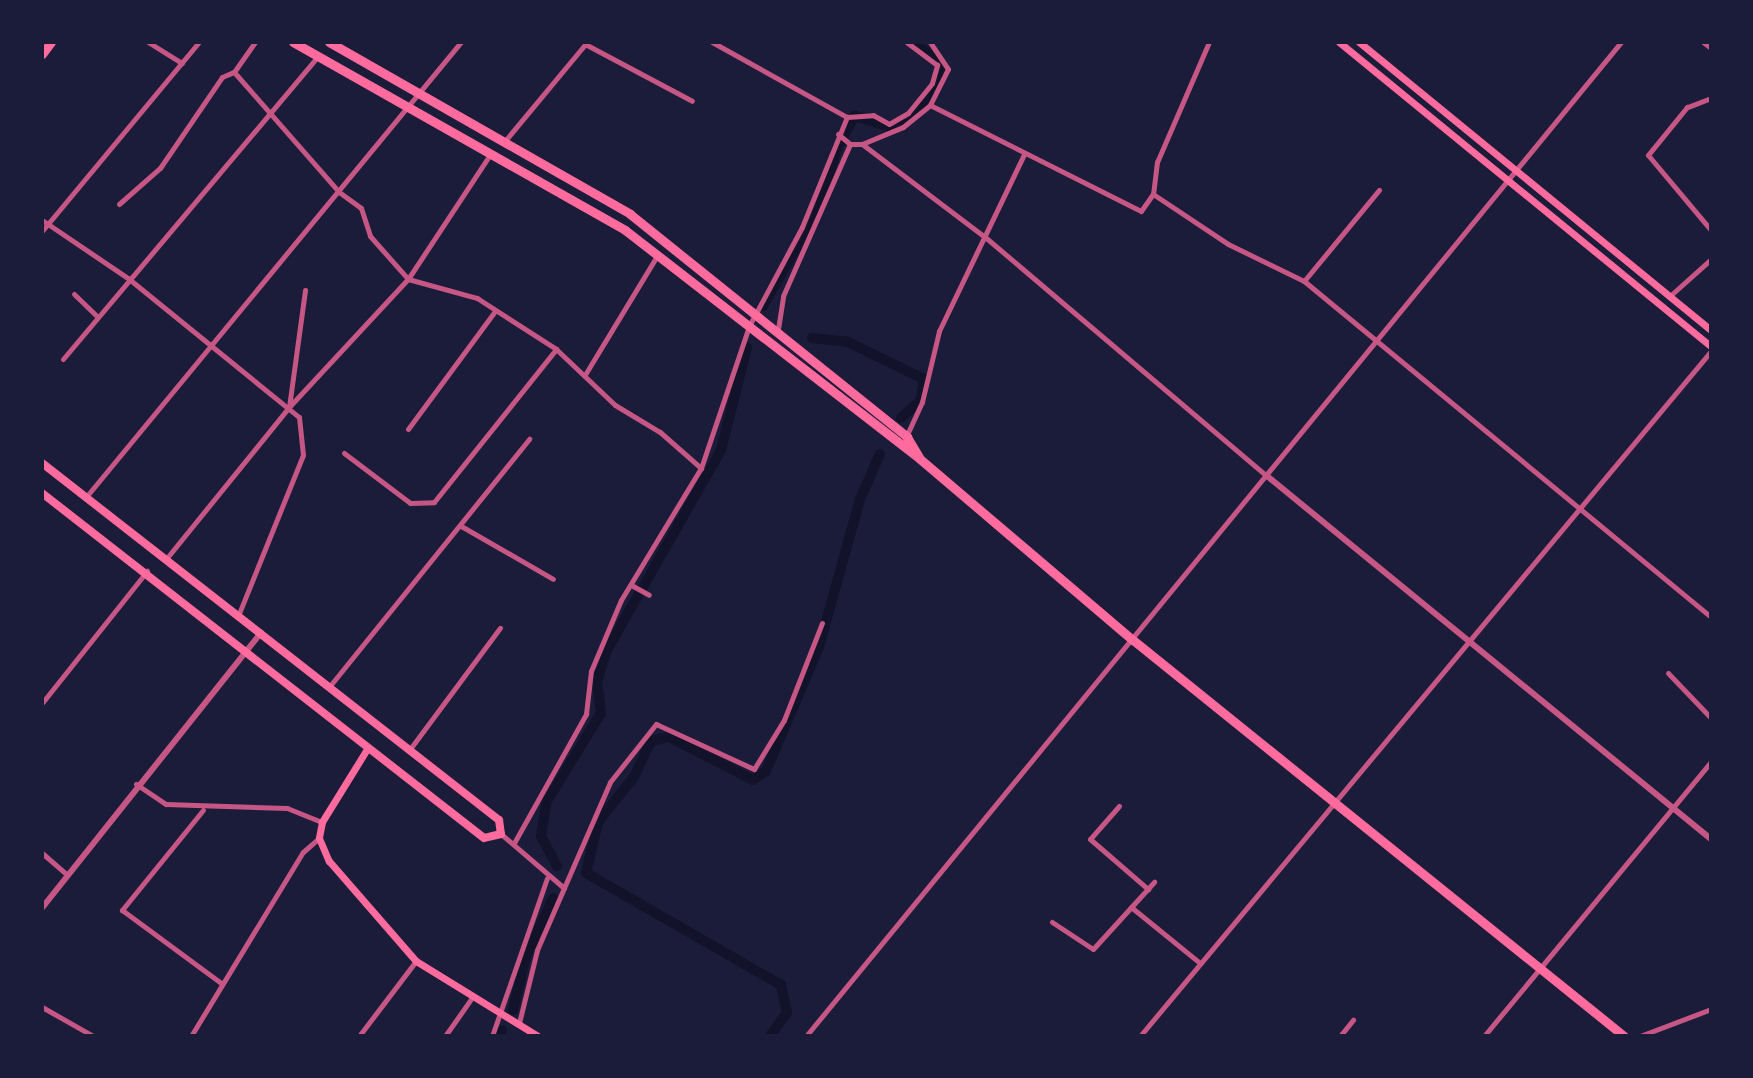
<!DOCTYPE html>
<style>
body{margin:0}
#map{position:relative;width:1753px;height:1078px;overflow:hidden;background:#1b1b3a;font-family:Lato,sans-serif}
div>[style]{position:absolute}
.canal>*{height:10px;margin:-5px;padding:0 5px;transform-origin:5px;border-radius:5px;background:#12122b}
.minor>*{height:5px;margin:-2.5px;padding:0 2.5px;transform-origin:2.5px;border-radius:2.5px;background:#c65784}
.tertiary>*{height:6px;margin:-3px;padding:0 3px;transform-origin:3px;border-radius:3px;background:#c65784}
.secondary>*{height:7px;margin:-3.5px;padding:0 3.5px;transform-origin:3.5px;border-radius:3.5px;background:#ff6b9d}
.primary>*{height:8px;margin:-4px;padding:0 4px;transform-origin:4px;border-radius:4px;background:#ff6b9d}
.trunk>*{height:9px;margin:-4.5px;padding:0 4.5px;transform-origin:4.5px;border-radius:4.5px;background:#ff6b9d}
span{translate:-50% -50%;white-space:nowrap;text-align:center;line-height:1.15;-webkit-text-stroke:6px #1b1b3a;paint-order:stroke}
.frame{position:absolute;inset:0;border:44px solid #1b1b3a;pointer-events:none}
</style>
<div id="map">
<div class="canal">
<i style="left:763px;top:306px;width:113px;rotate:-60.3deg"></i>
<i style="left:819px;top:208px;width:63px;rotate:-73.3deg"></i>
<i style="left:837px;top:148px;width:37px;rotate:-61deg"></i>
<i style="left:855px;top:116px;width:38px;rotate:17deg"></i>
<i style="left:891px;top:127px;width:21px;rotate:-28deg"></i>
<i style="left:910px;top:117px;width:43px;rotate:-50.7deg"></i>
<i style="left:937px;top:84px;width:19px;rotate:-74deg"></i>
<i style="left:942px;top:66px;width:37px;rotate:-139deg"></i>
<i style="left:812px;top:338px;width:36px;rotate:6deg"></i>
<i style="left:848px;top:342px;width:85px;rotate:26deg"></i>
<i style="left:924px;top:379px;width:21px;rotate:98deg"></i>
<i style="left:921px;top:400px;width:27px;rotate:138deg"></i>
<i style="left:557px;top:866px;width:34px;rotate:-118deg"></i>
<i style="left:541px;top:836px;width:33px;rotate:-81deg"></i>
<i style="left:546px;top:803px;width:105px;rotate:-58.6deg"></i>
<i style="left:601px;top:713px;width:31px;rotate:-97deg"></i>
<i style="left:597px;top:682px;width:34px;rotate:-73deg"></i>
<i style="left:607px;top:650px;width:230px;rotate:-60.3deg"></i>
<i style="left:721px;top:450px;width:106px;rotate:-75.8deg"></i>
<i style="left:513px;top:1010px;width:56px;rotate:-76.5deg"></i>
<i style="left:526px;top:956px;width:64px;rotate:-65deg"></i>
<i style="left:500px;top:1036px;width:6px;rotate:-72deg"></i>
<i style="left:770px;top:1036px;width:29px;rotate:-54deg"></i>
<i style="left:787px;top:1013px;width:29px;rotate:-102deg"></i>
<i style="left:781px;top:985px;width:225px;rotate:-150.1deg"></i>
<i style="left:586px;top:873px;width:52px;rotate:-76.8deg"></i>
<i style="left:598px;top:822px;width:58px;rotate:-51.3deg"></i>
<i style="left:634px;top:777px;width:40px;rotate:-65deg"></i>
<i style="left:651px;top:741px;width:18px;rotate:-13deg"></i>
<i style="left:669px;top:737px;width:94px;rotate:27.1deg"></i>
<i style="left:753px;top:780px;width:16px;rotate:-35deg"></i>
<i style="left:766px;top:771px;width:135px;rotate:-66.9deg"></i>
<i style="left:819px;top:647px;width:154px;rotate:-74.5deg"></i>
<i style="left:860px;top:499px;width:49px;rotate:-66deg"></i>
</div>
<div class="minor">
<i style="left:148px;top:42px;width:40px;rotate:32deg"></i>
<i style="left:712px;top:42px;width:154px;rotate:29.1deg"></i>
<i style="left:1209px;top:42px;width:131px;rotate:113.4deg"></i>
<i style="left:1157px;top:162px;width:32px;rotate:97deg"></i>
<i style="left:1153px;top:194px;width:90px;rotate:33.7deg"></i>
<i style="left:1228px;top:244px;width:85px;rotate:26deg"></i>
<i style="left:1304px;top:281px;width:528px;rotate:39.54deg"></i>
<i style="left:1703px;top:42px;width:10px;rotate:37deg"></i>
<i style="left:585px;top:44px;width:121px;rotate:28deg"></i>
<i style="left:234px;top:72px;width:37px;rotate:-55deg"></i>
<i style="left:1711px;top:98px;width:26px;rotate:159deg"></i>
<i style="left:1687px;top:107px;width:62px;rotate:129.1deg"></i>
<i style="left:1648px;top:155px;width:98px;rotate:50deg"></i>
<i style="left:930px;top:105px;width:236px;rotate:26.7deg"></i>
<i style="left:1141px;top:211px;width:21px;rotate:-55deg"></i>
<i style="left:838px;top:134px;width:16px;rotate:40deg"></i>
<i style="left:850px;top:144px;width:12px"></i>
<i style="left:862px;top:144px;width:44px;rotate:-22.5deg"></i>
<i style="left:903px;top:127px;width:35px;rotate:-39deg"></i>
<i style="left:930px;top:105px;width:40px;rotate:-63.4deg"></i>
<i style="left:948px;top:69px;width:32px;rotate:-124deg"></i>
<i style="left:504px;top:142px;width:130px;rotate:-50.3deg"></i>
<i style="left:862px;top:144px;width:154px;rotate:37.1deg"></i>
<i style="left:985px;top:237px;width:370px;rotate:40.3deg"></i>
<i style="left:119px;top:204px;width:55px;rotate:-41.3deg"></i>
<i style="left:160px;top:168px;width:110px;rotate:-55.7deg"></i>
<i style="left:222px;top:77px;width:13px;rotate:-23deg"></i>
<i style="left:234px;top:72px;width:159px;rotate:48.8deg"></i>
<i style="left:339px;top:192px;width:27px;rotate:36deg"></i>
<i style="left:361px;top:208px;width:29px;rotate:72deg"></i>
<i style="left:370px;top:236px;width:57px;rotate:48.5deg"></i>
<i style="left:408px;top:279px;width:72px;rotate:15.4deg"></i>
<i style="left:477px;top:298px;width:94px;rotate:32.8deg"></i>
<i style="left:556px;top:349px;width:81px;rotate:43.5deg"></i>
<i style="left:615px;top:405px;width:52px;rotate:31deg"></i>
<i style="left:660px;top:432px;width:55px;rotate:41.3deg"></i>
<i style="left:42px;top:220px;width:105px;rotate:34.1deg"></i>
<i style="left:129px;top:279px;width:219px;rotate:39.1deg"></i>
<i style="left:299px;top:417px;width:38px;rotate:84deg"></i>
<i style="left:303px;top:455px;width:174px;rotate:112deg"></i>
<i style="left:42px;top:231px;width:246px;rotate:-50.3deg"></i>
<i style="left:1304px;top:281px;width:118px;rotate:-50.5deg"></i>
<i style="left:74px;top:294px;width:33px;rotate:44deg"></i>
<i style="left:1672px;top:294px;width:52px;rotate:-41.9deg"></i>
<i style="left:778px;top:329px;width:33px;rotate:-81deg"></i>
<i style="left:783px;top:296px;width:166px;rotate:-66.2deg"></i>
<i style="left:63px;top:359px;width:392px;rotate:-49.9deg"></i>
<i style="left:586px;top:373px;width:139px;rotate:-58.8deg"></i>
<i style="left:289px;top:407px;width:118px;rotate:-82.2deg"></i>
<i style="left:408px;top:429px;width:147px;rotate:-53.6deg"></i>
<i style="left:905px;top:439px;width:41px;rotate:-65.3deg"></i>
<i style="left:922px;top:402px;width:73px;rotate:-76.5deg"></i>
<i style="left:939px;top:331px;width:196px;rotate:-64.3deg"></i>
<i style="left:344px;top:453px;width:83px;rotate:37.1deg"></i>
<i style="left:410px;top:503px;width:24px;rotate:-2deg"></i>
<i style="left:434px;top:502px;width:196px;rotate:-51.4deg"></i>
<i style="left:86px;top:497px;width:590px;rotate:-50.51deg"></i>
<i style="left:461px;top:526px;width:106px;rotate:29.9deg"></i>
<i style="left:166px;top:559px;width:196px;rotate:-51deg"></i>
<i style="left:289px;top:407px;width:175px;rotate:-47.1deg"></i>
<i style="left:408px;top:279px;width:151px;rotate:-56.6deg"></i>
<i style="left:633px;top:586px;width:18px;rotate:29deg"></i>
<i style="left:1668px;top:673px;width:62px;rotate:46.3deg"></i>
<i style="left:329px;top:687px;width:319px;rotate:-51.1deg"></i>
<i style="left:42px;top:703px;width:169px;rotate:-51.5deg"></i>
<i style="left:410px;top:749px;width:151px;rotate:-53.4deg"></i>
<i style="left:136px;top:784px;width:36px;rotate:34deg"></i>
<i style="left:166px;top:804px;width:121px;rotate:1.9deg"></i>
<i style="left:287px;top:808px;width:38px;rotate:22deg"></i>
<i style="left:1119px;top:806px;width:44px;rotate:131.3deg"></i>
<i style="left:1090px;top:839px;width:77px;rotate:40.8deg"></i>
<i style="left:203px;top:810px;width:129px;rotate:129deg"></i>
<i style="left:122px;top:910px;width:123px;rotate:36.4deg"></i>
<i style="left:501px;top:834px;width:83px;rotate:40.6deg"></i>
<i style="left:514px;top:843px;width:148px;rotate:-60.8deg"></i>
<i style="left:586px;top:714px;width:43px;rotate:-83.4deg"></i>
<i style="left:591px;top:671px;width:77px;rotate:-67.1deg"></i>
<i style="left:621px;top:600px;width:154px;rotate:-58.8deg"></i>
<i style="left:701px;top:468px;width:150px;rotate:-71.3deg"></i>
<i style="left:749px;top:326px;width:112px;rotate:-61.8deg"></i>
<i style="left:802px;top:227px;width:119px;rotate:-67.8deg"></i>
<i style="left:847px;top:117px;width:26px;rotate:-4deg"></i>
<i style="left:873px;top:115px;width:18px;rotate:29deg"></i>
<i style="left:889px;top:124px;width:22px;rotate:-30deg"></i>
<i style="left:908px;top:113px;width:38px;rotate:-51deg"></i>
<i style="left:932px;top:83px;width:19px;rotate:-74deg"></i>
<i style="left:937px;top:65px;width:38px;rotate:-143deg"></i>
<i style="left:42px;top:853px;width:30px;rotate:41deg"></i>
<i style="left:1131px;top:907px;width:89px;rotate:39.1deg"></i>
<i style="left:1052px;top:922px;width:49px;rotate:33.4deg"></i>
<i style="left:1093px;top:949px;width:91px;rotate:-47.7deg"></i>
<i style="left:42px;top:1007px;width:59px;rotate:29.6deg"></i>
<i style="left:519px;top:1023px;width:75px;rotate:-76.1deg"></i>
<i style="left:537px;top:950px;width:183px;rotate:-66.5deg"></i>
<i style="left:610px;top:782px;width:74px;rotate:-51.6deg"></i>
<i style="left:656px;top:724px;width:108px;rotate:24.7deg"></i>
<i style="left:754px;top:769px;width:57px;rotate:-58.5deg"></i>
<i style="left:784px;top:720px;width:104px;rotate:-68.6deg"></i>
<i style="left:191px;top:1036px;width:215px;rotate:-58.7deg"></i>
<i style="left:303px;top:852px;width:21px;rotate:-41deg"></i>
<i style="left:359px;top:1036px;width:94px;rotate:-52.8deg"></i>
<i style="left:445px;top:1036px;width:45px;rotate:-54.9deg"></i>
<i style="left:492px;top:1036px;width:167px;rotate:-70.8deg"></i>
<i style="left:806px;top:1036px;width:1285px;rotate:-50.65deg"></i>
<i style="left:1140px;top:1036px;width:892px;rotate:-50.19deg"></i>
<i style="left:1340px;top:1036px;width:21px;rotate:-51deg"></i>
<i style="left:1484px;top:1036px;width:356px;rotate:-50.4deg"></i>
<i style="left:1640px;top:1036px;width:76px;rotate:-20.8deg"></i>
</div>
<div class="tertiary">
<i style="left:1267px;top:476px;width:574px;rotate:39.27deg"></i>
<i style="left:42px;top:908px;width:352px;rotate:-51.5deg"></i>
</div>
<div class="secondary">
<i style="left:1339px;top:42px;width:481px;rotate:39.3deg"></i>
<i style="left:1359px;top:42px;width:455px;rotate:39.3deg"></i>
<i style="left:367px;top:749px;width:86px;rotate:121.7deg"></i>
<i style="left:322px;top:822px;width:16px;rotate:101deg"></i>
<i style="left:319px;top:838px;width:25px;rotate:67deg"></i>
<i style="left:329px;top:861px;width:133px;rotate:49deg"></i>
<i style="left:416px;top:961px;width:143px;rotate:31.6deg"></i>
</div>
<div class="primary">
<i style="left:42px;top:463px;width:580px;rotate:38deg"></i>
<i style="left:499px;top:820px;width:14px;rotate:82deg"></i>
<i style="left:501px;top:834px;width:17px;rotate:167deg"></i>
<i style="left:484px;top:838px;width:561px;rotate:-142.03deg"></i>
</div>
<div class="trunk">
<i style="left:293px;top:42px;width:382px;rotate:29.5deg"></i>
<i style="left:625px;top:230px;width:373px;rotate:37.8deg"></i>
<i style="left:920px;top:459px;width:280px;rotate:40.4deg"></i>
<i style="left:1133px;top:640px;width:631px;rotate:38.89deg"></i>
<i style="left:329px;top:42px;width:347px;rotate:29.7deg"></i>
<i style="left:630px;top:214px;width:356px;rotate:38.8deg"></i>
<i style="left:907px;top:437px;width:23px;rotate:59deg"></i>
<i style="left:42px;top:54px;width:15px;rotate:-53deg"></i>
</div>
<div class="frame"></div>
</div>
